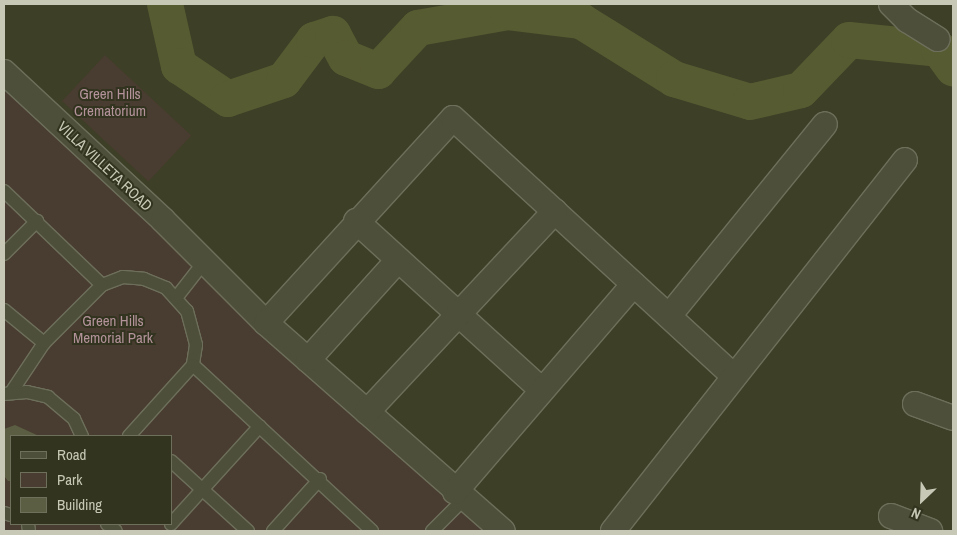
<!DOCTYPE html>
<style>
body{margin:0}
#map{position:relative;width:957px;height:535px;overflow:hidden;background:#3d3f26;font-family:"Archivo Narrow",sans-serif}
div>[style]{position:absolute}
.green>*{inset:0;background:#493c30;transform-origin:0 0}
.river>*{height:36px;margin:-18px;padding:0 18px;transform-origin:18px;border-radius:18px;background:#575b32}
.building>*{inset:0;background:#5b5e42}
.roads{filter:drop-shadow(1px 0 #6d6f5b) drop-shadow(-1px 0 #6d6f5b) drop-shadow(0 1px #6d6f5b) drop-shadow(0 -1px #6d6f5b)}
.lane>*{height:12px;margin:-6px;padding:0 6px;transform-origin:6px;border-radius:6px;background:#4d4f3a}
.street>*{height:24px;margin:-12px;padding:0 12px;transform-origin:12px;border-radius:12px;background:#4d4f3a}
span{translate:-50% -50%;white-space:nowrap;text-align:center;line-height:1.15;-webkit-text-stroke:4px #32341f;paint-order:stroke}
.park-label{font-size:15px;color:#b3929a}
.street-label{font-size:15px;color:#c7c9b6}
.frame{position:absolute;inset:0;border:5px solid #c7c9b6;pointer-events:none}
.legend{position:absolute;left:10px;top:435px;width:162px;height:90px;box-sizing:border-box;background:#32341f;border:1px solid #6e705b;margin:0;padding:6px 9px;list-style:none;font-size:15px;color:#c7c9b6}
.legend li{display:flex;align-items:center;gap:10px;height:25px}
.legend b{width:25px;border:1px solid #6e705b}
.north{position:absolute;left:897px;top:475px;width:50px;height:50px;-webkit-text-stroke:4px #32341f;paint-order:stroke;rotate:204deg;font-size:14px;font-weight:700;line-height:20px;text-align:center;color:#c7c9b6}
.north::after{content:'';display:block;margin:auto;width:18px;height:22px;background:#c7c9b6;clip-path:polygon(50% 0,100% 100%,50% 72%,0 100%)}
</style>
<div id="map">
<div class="green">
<i style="left:105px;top:55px;width:118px;height:63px;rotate:43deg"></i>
<i style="clip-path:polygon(evenodd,4px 85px,498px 531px,4px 531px,4px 85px,11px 436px,171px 436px,171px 524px,11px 524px,11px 436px)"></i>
</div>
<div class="river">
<i style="left:165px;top:4px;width:64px;rotate:77.3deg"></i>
<i style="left:179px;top:66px;width:59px;rotate:34deg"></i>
<i style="left:228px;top:99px;width:59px;rotate:-18.7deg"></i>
<i style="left:284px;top:80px;width:50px;rotate:-53.1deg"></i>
<i style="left:314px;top:40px;width:20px;rotate:-18deg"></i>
<i style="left:333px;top:34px;width:27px;rotate:62deg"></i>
<i style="left:346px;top:58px;width:35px;rotate:22deg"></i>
<i style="left:378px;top:71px;width:59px;rotate:-47.1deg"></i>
<i style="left:418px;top:28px;width:91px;rotate:-10.1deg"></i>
<i style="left:508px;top:12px;width:74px;rotate:7deg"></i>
<i style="left:581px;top:21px;width:110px;rotate:31.9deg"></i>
<i style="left:674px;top:79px;width:79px;rotate:16.8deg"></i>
<i style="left:750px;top:102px;width:52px;rotate:-13.2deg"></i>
<i style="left:801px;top:90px;width:69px;rotate:-46.2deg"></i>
<i style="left:849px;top:40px;width:90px;rotate:5.7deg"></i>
<i style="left:939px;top:49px;width:24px;rotate:54deg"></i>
</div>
<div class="building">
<i style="clip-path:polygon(15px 425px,39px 436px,11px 436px,11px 481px,8px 481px,4px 476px,4px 429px)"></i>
</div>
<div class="roads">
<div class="lane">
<i style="left:4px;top:191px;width:136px;rotate:43.8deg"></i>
<i style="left:102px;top:285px;width:22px;rotate:-21deg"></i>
<i style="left:123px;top:277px;width:21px;rotate:5deg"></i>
<i style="left:144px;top:279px;width:24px;rotate:22deg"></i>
<i style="left:166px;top:288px;width:31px;rotate:48deg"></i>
<i style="left:187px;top:311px;width:35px;rotate:75deg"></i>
<i style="left:196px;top:345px;width:20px;rotate:99deg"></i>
<i style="left:193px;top:365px;width:96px;rotate:132deg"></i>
<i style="left:4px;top:254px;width:47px;rotate:-45deg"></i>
<i style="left:176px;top:298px;width:46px;rotate:-52.1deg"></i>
<i style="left:4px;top:310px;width:52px;rotate:39.5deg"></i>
<i style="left:193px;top:365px;width:244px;rotate:42.8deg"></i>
<i style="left:12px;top:391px;width:58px;rotate:-56.3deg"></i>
<i style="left:44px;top:343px;width:82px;rotate:-45deg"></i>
<i style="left:4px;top:394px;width:23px;rotate:-5deg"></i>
<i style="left:27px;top:392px;width:22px;rotate:13deg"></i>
<i style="left:48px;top:397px;width:34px;rotate:40deg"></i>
<i style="left:74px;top:419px;width:19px;rotate:65deg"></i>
<i style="left:171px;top:461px;width:104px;rotate:42.3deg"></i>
<i style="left:4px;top:513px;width:7px;rotate:16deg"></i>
<i style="left:28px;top:524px;width:7px;rotate:82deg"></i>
<i style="left:107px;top:524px;width:11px;rotate:38deg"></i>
<i style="left:171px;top:524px;width:132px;rotate:-47.8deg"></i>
<i style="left:273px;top:531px;width:70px;rotate:-47.9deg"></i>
<i style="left:432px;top:531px;width:45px;rotate:-45deg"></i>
</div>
<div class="street">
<i style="left:891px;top:4px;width:23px;rotate:45deg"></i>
<i style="left:907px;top:20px;width:36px;rotate:32deg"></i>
<i style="left:4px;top:72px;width:217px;rotate:42.9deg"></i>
<i style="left:163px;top:220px;width:146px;rotate:45deg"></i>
<i style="left:266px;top:323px;width:315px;rotate:41.3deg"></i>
<i style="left:356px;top:221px;width:251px;rotate:42.3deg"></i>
<i style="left:669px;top:316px;width:247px;rotate:-50.9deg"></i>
<i style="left:266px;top:323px;width:277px;rotate:-47.6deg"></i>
<i style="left:453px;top:118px;width:379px;rotate:42.6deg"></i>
<i style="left:308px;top:360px;width:135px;rotate:-48deg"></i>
<i style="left:915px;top:404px;width:40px;rotate:20.2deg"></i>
<i style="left:367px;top:412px;width:275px;rotate:-46.9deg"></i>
<i style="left:455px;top:492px;width:274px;rotate:-49.3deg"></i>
<i style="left:891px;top:516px;width:42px;rotate:21deg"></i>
<i style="left:613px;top:531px;width:472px;rotate:-51.8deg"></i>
</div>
</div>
<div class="park-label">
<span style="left:110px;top:102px">Green Hills<br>Crematorium</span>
<span style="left:113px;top:329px">Green Hills<br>Memorial Park</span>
</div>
<div class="street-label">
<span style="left:105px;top:166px;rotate:43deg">VILLA VILLETA ROAD</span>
</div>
<div class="frame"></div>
<ul class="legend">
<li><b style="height:6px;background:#4d4f3a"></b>Road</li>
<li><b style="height:14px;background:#493c30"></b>Park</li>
<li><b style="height:14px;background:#5b5e42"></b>Building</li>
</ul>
<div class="north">N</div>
</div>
